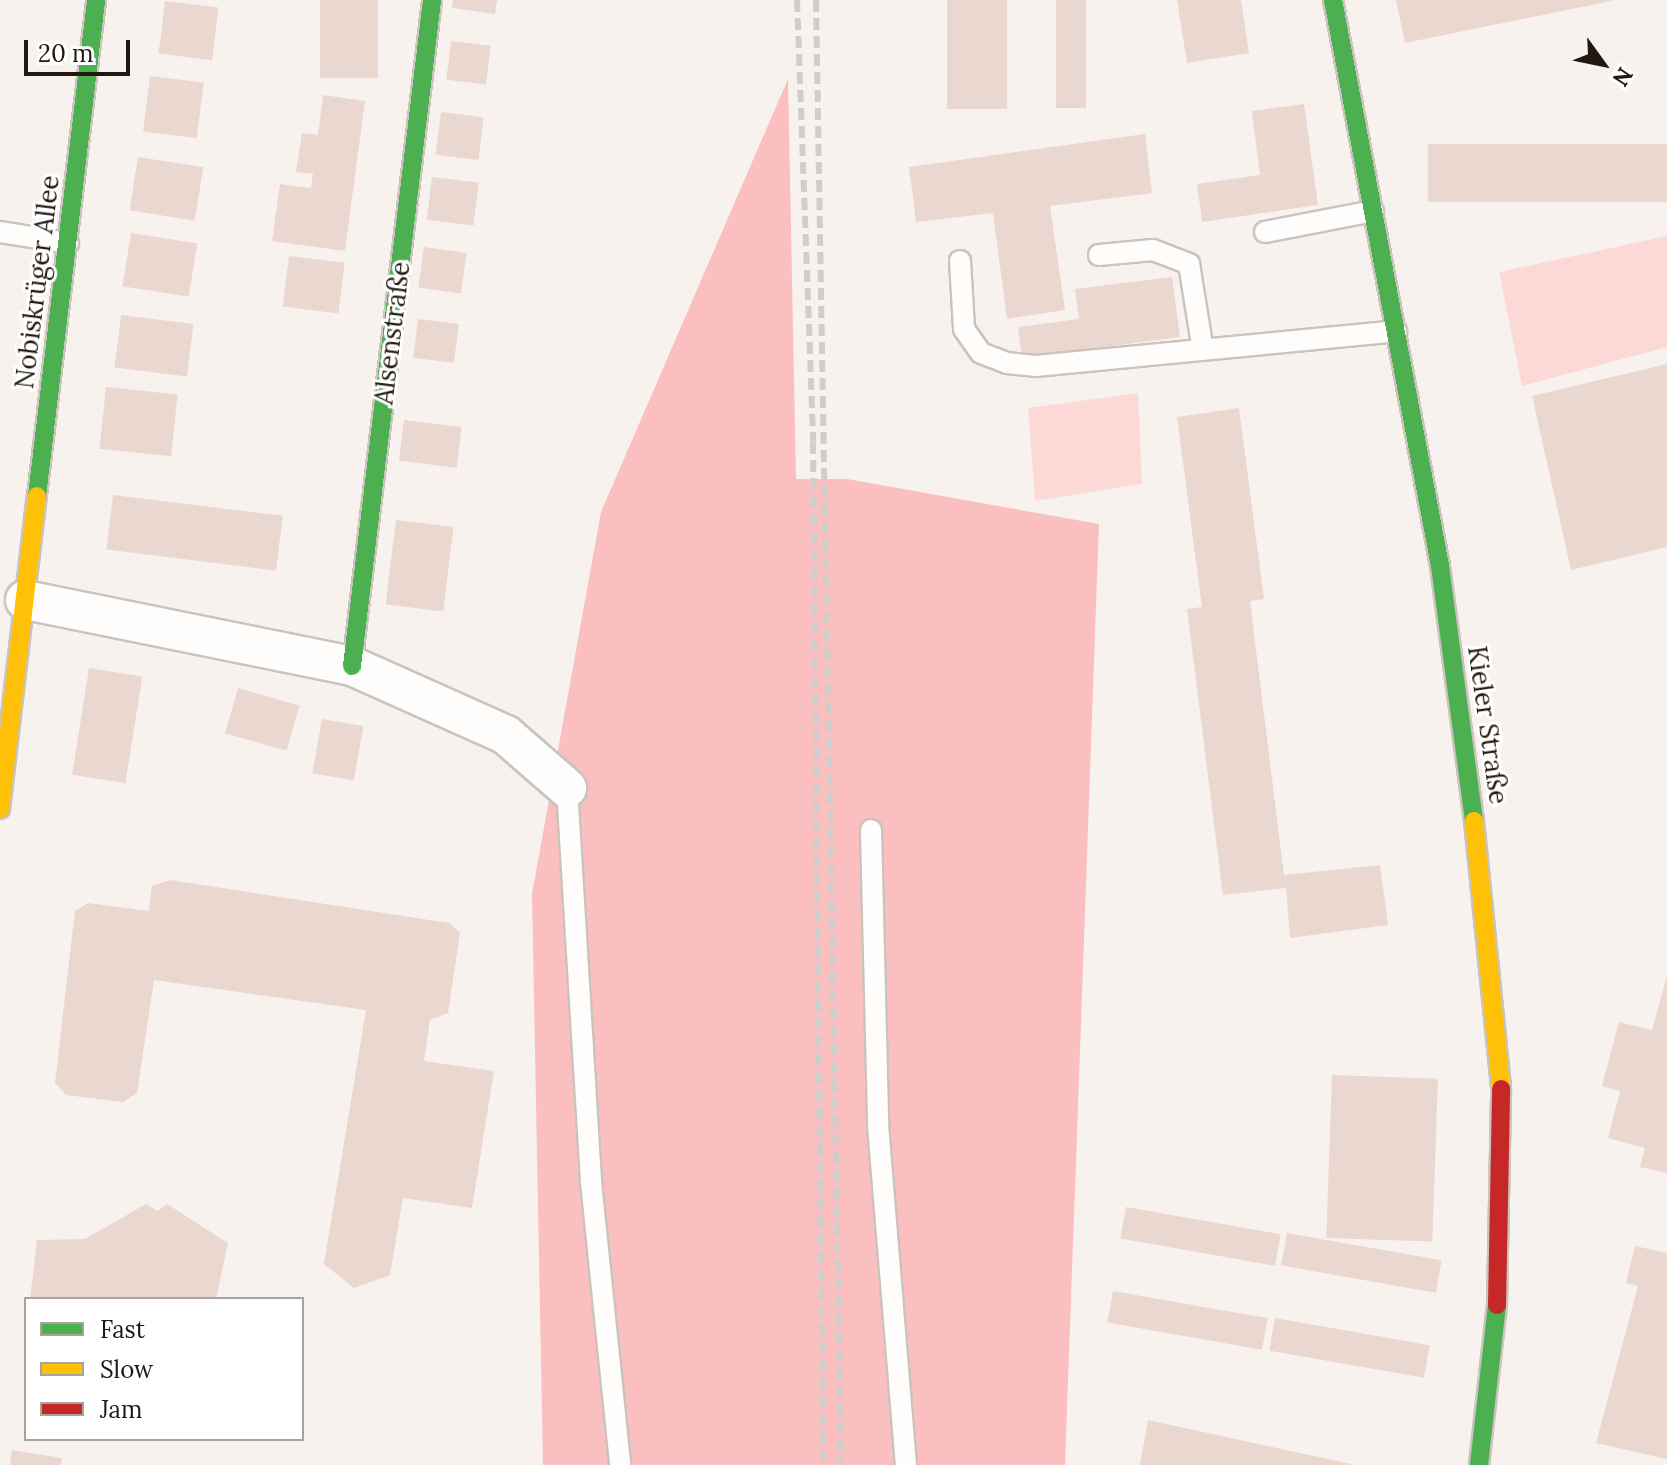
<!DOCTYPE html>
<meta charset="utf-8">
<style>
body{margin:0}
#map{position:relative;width:1667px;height:1465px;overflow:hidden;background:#f8f2ee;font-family:Lora,serif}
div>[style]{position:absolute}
.green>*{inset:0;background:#fcd9d6}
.forest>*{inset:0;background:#fabfbe}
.building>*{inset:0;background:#e9d7d0;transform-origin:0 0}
.roads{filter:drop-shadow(2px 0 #cac3be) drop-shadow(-2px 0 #cac3be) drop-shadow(0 2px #cac3be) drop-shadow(0 -2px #cac3be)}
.lane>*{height:20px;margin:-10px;padding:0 10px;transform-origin:10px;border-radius:10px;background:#fefdfc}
.street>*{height:38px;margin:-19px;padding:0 19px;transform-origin:19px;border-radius:19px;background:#fefdfc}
.fast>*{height:18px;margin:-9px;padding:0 9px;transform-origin:9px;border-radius:9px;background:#4caf50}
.slow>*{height:18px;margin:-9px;padding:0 9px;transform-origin:9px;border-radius:9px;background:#ffc107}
.jam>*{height:18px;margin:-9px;padding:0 9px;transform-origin:9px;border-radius:9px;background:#c62828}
.rail>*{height:6px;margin-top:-3px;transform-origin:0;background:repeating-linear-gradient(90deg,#d0cdcc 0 12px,transparent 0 18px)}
span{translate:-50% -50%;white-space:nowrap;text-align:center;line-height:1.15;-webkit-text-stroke:6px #fff;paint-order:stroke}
.street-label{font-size:26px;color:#211811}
.legend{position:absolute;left:24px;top:1297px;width:280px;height:144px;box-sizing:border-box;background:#fff;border:2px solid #a6a3a0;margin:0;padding:10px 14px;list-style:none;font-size:24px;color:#211811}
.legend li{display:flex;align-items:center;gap:16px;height:40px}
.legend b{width:40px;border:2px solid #a6a3a0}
.north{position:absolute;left:1563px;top:24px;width:80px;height:80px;-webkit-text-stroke:6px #fff;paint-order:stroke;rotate:123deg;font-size:22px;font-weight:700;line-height:32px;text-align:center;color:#211811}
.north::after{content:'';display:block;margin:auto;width:28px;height:36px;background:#211811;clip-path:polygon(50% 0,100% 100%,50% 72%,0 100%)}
.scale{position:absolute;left:24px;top:40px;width:106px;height:36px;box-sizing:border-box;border:4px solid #211811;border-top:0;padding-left:10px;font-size:24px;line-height:28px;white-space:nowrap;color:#211811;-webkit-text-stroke:6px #fff;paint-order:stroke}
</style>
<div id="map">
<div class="green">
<i style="clip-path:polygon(1667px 236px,1667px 347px,1522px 386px,1499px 272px)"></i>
<i style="clip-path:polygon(1138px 393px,1142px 484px,1035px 501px,1028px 408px)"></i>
</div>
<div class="forest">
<i style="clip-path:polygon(788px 79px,796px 479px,847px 479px,1099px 524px,1065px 1465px,543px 1465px,532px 894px,601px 512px)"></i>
</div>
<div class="building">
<i style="left:320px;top:0;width:58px;height:78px"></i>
<i style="clip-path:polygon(453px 0,497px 0,495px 14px,452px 8px)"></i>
<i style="left:947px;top:0;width:60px;height:109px"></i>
<i style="left:1056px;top:0;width:30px;height:108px"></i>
<i style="clip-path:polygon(1177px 0,1241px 0,1249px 53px,1187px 63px)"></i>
<i style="clip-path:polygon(1396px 0,1611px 0,1611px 1px,1405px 43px)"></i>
<i style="left:165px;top:1px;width:54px;height:53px;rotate:7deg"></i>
<i style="left:451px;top:41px;width:40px;height:39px;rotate:7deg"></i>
<i style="left:150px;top:76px;width:54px;height:56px;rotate:7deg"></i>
<i style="clip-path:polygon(323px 95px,365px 101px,345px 251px,272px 241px,280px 184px,311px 188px,313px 174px,296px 172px,302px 133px,318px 135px)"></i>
<i style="clip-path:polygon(1304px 104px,1318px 205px,1202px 222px,1197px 184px,1260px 175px,1252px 111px)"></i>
<i style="left:441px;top:112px;width:43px;height:43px;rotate:7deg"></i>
<i style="clip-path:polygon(1145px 134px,1152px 193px,1050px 206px,1065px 310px,1007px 319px,993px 213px,916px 222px,909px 167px)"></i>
<i style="left:1667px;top:144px;width:58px;height:239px;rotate:90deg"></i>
<i style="left:138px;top:157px;width:66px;height:54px;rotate:9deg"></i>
<i style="left:432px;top:177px;width:47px;height:43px;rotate:7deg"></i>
<i style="left:131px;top:233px;width:67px;height:54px;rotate:9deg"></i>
<i style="left:424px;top:247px;width:43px;height:41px;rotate:8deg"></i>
<i style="left:289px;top:256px;width:56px;height:51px;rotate:7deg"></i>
<i style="clip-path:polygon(1172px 277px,1180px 337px,1022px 358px,1018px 327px,1079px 319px,1075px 289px)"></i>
<i style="left:121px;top:315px;width:73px;height:53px;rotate:7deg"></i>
<i style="left:418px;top:319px;width:41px;height:39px;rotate:7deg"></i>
<i style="clip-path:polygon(1667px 364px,1667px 547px,1571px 570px,1532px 396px)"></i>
<i style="left:106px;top:387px;width:72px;height:62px;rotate:6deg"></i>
<i style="clip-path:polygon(1239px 408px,1264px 599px,1250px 601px,1284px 875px,1380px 865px,1388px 925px,1290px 938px,1286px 888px,1223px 895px,1187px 609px,1202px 607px,1177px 417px)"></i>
<i style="left:404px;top:420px;width:58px;height:41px;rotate:7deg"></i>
<i style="left:113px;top:495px;width:171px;height:55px;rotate:7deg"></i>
<i style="left:396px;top:520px;width:58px;height:85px;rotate:7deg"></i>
<i style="left:89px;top:668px;width:54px;height:108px;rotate:9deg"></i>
<i style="left:238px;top:688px;width:64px;height:47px;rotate:16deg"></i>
<i style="left:322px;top:719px;width:42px;height:55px;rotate:10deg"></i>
<i style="clip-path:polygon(170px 880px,449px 923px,460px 933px,448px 1013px,430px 1020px,424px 1061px,494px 1071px,472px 1208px,403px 1198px,390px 1275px,354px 1288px,324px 1264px,366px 1010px,154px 980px,137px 1093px,123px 1102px,66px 1095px,55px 1083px,75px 911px,88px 903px,149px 911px,152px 886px)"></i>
<i style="clip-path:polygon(1667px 976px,1667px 1173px,1640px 1167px,1645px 1148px,1608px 1138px,1620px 1091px,1602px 1086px,1619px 1022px,1652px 1030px)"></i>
<i style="left:1332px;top:1075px;width:106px;height:163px;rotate:2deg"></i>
<i style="clip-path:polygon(146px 1204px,158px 1211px,167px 1204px,228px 1243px,216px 1299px,30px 1299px,37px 1240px,85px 1239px)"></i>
<i style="left:1126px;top:1207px;width:157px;height:32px;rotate:10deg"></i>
<i style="left:1287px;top:1233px;width:157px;height:33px;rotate:10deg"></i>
<i style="clip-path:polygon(1635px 1246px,1667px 1253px,1667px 1459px,1596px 1443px,1638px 1286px,1626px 1283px)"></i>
<i style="left:1113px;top:1291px;width:157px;height:32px;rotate:10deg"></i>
<i style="left:1275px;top:1318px;width:157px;height:33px;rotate:10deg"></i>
<i style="clip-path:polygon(1148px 1420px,1351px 1464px,1351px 1465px,1140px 1465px)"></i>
<i style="clip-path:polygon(12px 1450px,62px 1458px,61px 1465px,10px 1465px)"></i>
</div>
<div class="roads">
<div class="lane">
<i style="left:0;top:232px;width:69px;rotate:9.2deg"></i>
<i style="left:1265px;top:232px;width:110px;rotate:-11deg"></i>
<i style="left:1099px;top:255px;width:54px;rotate:-5.3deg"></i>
<i style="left:1153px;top:250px;width:39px;rotate:21deg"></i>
<i style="left:1189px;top:264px;width:87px;rotate:80.8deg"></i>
<i style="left:960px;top:261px;width:68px;rotate:86.6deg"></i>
<i style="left:964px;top:329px;width:29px;rotate:55deg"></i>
<i style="left:981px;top:353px;width:28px;rotate:21deg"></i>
<i style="left:1007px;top:363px;width:28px;rotate:6deg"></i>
<i style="left:1035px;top:366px;width:363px;rotate:-5.5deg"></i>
<i style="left:567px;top:788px;width:395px;rotate:86.5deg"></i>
<i style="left:591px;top:1182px;width:284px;rotate:84.1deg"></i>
<i style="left:871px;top:830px;width:295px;rotate:88.6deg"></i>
<i style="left:878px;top:1125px;width:341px;rotate:85.3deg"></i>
</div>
<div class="street">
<i style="left:25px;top:600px;width:334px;rotate:11.4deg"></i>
<i style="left:352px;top:666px;width:169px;rotate:24.1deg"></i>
<i style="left:506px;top:735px;width:81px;rotate:41deg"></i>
</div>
<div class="fast">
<i style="left:1333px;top:0;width:576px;rotate:79.29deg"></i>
<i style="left:1440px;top:566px;width:257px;rotate:82.4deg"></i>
<i style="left:37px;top:496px;width:499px;rotate:-83.2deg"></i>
<i style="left:352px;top:666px;width:671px;rotate:-83.15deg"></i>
<i style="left:1479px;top:1465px;width:161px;rotate:-83.6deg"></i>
</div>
<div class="slow">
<i style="left:0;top:809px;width:315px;rotate:-83.3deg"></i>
<i style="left:1474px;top:821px;width:269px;rotate:84.2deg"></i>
</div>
<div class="jam">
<i style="left:1497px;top:1305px;width:216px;rotate:-88.9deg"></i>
</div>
</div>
<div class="rail">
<i style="left:797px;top:0;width:442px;rotate:87.9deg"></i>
<i style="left:813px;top:442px;width:1023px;rotate:89.44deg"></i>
<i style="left:816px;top:0;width:1465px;rotate:89.02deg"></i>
</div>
<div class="street-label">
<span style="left:37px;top:282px;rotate:-83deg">Nobiskrüger Allee</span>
<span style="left:392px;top:333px;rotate:-83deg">Alsenstraße</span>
<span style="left:1488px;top:725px;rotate:82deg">Kieler Straße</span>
</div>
<ul class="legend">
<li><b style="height:10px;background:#4caf50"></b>Fast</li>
<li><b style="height:10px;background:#ffc107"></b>Slow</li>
<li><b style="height:10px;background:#c62828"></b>Jam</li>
</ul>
<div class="north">N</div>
<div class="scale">20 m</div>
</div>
